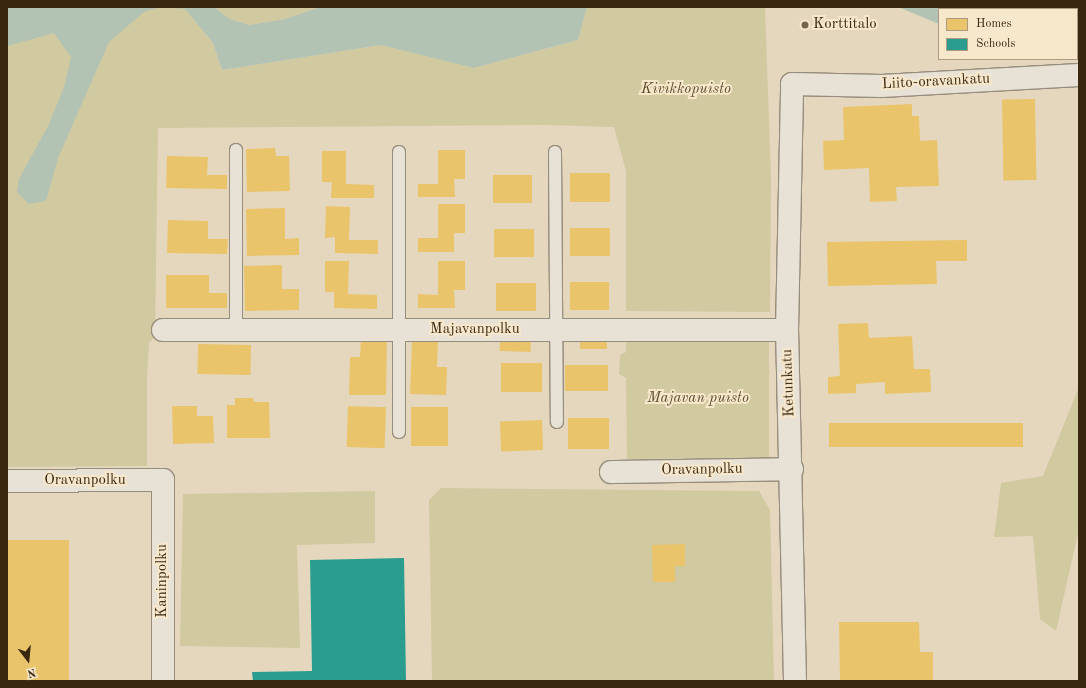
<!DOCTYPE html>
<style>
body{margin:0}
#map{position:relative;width:1086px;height:688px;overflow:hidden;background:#e5d7be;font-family:"Old Standard TT",serif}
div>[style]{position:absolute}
.green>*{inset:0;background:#d1c9a0}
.water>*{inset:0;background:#b2c3b4}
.homes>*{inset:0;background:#e9c46a;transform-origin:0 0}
.schools>*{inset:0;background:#2a9d8f}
.roads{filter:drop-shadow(1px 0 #978d7d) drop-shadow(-1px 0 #978d7d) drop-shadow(0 1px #978d7d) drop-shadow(0 -1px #978d7d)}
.lane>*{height:12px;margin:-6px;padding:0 6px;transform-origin:6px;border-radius:6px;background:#e8e2d6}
.street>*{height:22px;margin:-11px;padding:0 11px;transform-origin:11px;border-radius:11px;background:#e8e2d6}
.dots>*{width:11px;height:11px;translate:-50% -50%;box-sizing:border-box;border:2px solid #f8e8cb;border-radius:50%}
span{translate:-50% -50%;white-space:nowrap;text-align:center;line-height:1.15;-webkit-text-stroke:4px #f8e8cb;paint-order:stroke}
.poi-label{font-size:15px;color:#392710}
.left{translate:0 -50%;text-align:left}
.street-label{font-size:15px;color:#392710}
.park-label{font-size:15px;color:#5b4d2e;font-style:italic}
.frame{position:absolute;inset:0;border:8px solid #392710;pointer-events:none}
.legend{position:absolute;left:938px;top:8px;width:140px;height:52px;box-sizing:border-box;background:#f8e8cb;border:1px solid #ac9b80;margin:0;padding:5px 7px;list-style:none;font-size:12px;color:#392710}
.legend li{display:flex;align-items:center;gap:8px;height:20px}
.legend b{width:20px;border:1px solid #ac9b80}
.north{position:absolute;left:8px;top:640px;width:40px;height:40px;-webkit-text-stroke:3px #f8e8cb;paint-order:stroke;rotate:164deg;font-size:11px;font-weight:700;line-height:16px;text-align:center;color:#392710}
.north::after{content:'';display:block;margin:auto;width:14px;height:18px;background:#392710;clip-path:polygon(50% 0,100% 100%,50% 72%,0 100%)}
</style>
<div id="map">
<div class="green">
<i style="clip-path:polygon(7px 7px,187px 7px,185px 9px,213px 43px,222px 70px,381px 45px,474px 68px,578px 40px,587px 7px,765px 7px,771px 177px,770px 312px,626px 311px,626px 171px,614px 127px,543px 125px,158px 128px,155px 337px,149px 342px,147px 380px,147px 466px,7px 467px)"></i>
<i style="clip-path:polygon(214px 7px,320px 7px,285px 19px,249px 25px,230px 19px)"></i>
<i style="clip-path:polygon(769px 340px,769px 458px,627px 459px,626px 378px,619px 374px,620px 355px,626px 352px,626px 341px)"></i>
<i style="clip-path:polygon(1079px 387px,1079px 529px,1056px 631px,1040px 619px,1033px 536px,994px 537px,1001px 483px,1043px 476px)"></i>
<i style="clip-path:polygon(441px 488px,759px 491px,770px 510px,774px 681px,432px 681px,429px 500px)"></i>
<i style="clip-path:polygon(375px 491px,375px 543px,297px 545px,300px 648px,180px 646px,183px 494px)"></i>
</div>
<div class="water">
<i style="clip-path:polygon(7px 7px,159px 7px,144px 12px,109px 42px,58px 158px,46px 201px,29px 204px,17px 192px,19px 179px,49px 124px,64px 87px,71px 57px,54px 33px,7px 46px)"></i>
<i style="clip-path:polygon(160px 7px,214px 7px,230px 19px,249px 25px,285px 19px,320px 7px,587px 7px,578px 40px,474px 68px,381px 45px,222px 70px,213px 43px,185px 9px)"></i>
<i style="clip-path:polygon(898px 7px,1063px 7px,1063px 9px,939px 9px,939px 24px)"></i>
</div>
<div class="homes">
<i style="left:1035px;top:99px;width:81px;height:33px;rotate:89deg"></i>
<i style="clip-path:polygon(912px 104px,912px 116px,919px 116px,920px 141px,937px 140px,939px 186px,896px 187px,897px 201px,870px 202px,869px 168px,824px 170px,823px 141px,844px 140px,843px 107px)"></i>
<i style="clip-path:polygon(275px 148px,276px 156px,289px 156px,290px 191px,247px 192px,246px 149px)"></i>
<i style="clip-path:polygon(438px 150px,465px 150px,465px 179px,454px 179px,455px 197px,418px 197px,418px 184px,438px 184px)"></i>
<i style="clip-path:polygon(322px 151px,346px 151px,346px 184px,374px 185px,374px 198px,331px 198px,332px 182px,322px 182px)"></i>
<i style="clip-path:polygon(167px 156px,208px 157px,207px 175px,227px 175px,227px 189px,166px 188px)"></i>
<i style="left:570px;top:173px;width:40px;height:29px"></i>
<i style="left:493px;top:175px;width:39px;height:28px"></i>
<i style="clip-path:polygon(438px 204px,465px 204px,465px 233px,454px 233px,454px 252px,418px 252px,418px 238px,438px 238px)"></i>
<i style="clip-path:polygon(326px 206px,350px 207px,349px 240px,378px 240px,378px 254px,335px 253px,335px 237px,325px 238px)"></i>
<i style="clip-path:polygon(285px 208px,285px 239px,299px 238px,299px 255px,247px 256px,246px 209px)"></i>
<i style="clip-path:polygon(168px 220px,208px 221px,208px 239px,228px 239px,227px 254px,167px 253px)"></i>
<i style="left:570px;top:228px;width:40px;height:28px"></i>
<i style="left:494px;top:229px;width:40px;height:28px"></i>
<i style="clip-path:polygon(967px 240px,967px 261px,936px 261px,937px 284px,828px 286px,827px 242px)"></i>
<i style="clip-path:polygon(325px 261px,349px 261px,348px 294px,377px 295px,377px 309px,334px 308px,334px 292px,325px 292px)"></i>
<i style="clip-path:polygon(438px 261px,465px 261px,465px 290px,454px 290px,455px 308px,418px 308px,418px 294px,438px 295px)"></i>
<i style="clip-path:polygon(282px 265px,282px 289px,299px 289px,299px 310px,245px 311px,244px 266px)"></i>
<i style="clip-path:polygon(166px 275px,209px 275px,209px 293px,227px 293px,227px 308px,166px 308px)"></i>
<i style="left:570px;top:282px;width:39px;height:28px"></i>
<i style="left:496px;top:283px;width:40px;height:28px"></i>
<i style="clip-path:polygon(868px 323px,869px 338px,912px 336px,914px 369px,930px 369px,931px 392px,885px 394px,885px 382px,856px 384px,856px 393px,828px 394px,828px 377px,840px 376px,838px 324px)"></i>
<i style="clip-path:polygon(361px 336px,387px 336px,386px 395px,349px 395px,350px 357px,360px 357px)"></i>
<i style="left:500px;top:338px;width:31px;height:13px;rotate:2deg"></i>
<i style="left:580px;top:338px;width:27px;height:11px"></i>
<i style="clip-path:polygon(412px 341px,438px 341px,437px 367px,447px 367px,446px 395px,410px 394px)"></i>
<i style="left:198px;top:344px;width:53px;height:30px;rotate:1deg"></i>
<i style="left:501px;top:363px;width:41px;height:29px"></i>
<i style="left:565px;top:365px;width:43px;height:26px"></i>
<i style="clip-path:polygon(235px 398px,253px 398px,254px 402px,269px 402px,270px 438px,227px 438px,227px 405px,235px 405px)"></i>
<i style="clip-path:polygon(172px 406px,197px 406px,197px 416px,213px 416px,214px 443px,173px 444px)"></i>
<i style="left:348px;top:406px;width:38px;height:41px;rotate:2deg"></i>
<i style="left:448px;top:407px;width:39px;height:37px;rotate:90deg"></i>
<i style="left:568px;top:418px;width:41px;height:31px"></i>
<i style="left:542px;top:420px;width:30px;height:42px;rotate:88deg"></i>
<i style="left:1023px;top:423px;width:24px;height:194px;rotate:90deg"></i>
<i style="left:7px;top:540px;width:62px;height:141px"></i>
<i style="clip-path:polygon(685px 544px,685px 566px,675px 566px,675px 582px,653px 582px,652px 545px)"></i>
<i style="clip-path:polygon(839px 622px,919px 622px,920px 652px,933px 652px,933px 681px,840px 681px)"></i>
</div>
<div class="schools">
<i style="clip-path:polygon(404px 558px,406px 681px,253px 681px,252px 672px,312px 671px,310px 560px)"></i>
</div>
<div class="roads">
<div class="lane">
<i style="left:236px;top:150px;width:180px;rotate:90deg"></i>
<i style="left:399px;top:152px;width:280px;rotate:90deg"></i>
<i style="left:555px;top:152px;width:270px;rotate:89.6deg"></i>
</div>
<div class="street">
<i style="left:163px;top:330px;width:624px"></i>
<i style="left:611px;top:472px;width:181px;rotate:-0.9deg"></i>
<i style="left:7px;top:481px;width:156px;rotate:-0.4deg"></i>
<i style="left:163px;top:480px;width:201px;rotate:90deg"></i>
<i style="left:795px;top:681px;width:351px;rotate:-91.3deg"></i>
<i style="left:787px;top:330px;width:246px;rotate:-88.8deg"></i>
<i style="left:792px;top:84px;width:90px;rotate:1.3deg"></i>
<i style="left:882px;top:86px;width:197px;rotate:-3.2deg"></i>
</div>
</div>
<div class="dots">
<i style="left:805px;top:25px;background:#75654d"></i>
</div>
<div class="poi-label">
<span class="left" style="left:813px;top:25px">Korttitalo</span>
</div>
<div class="street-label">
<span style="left:936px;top:82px;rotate:-3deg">Liito-oravankatu</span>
<span style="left:475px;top:330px">Majavanpolku</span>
<span style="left:789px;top:383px;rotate:-92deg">Ketunkatu</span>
<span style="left:702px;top:470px;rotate:-1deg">Oravanpolku</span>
<span style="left:85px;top:481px">Oravanpolku</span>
<span style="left:163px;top:581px;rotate:-90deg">Kaninpolku</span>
</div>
<div class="park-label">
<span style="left:686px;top:90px">Kivikkopuisto</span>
<span style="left:698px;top:399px">Majavan puisto</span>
</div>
<div class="frame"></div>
<ul class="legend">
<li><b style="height:11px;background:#e9c46a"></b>Homes</li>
<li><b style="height:11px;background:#2a9d8f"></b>Schools</li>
</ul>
<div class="north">N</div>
</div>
